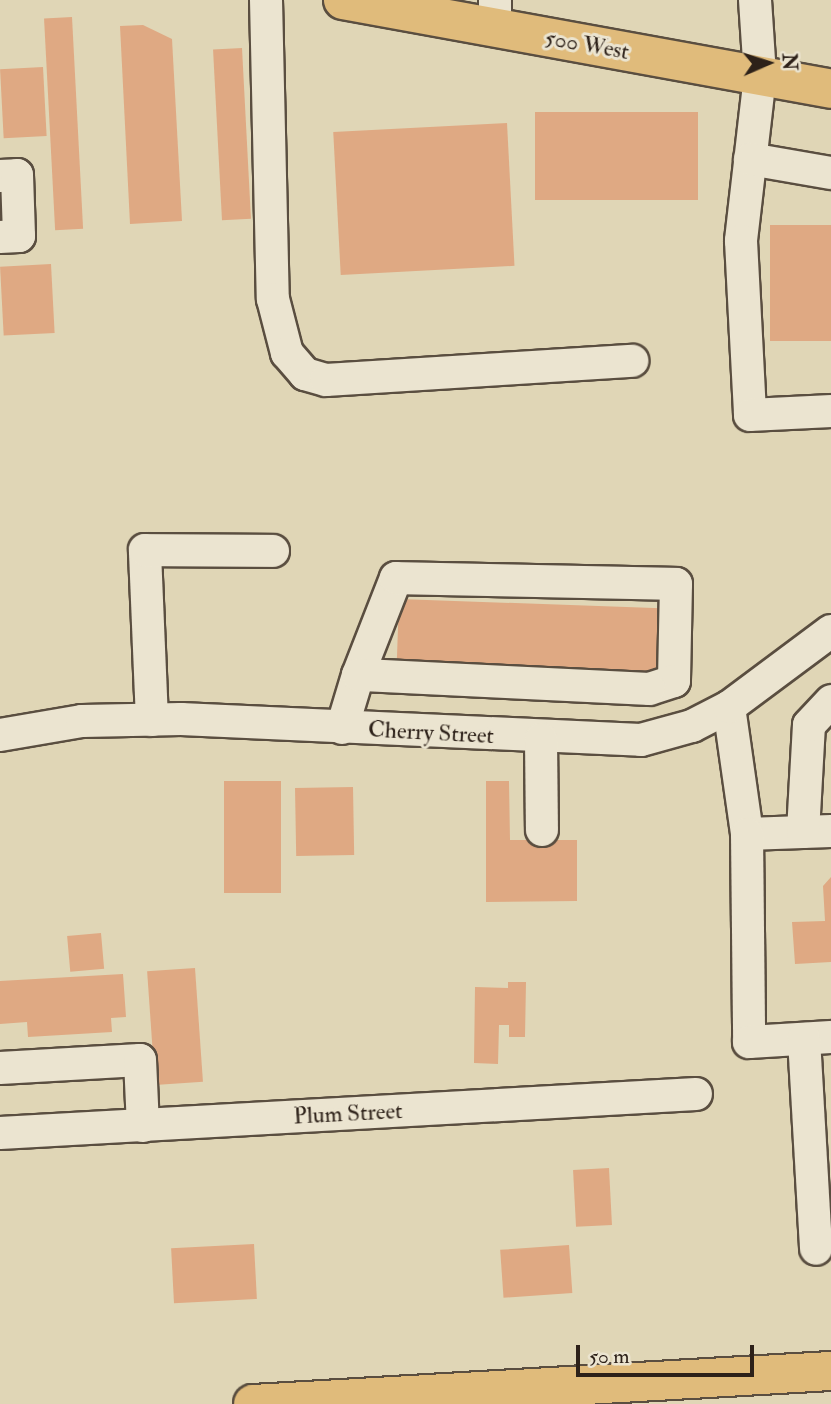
<!DOCTYPE html>
<style>
body{margin:0}
#map{position:relative;width:831px;height:1404px;overflow:hidden;background:#e0d6b6;font-family:"IM FELL Double Pica",serif}
div>[style]{position:absolute}
.building>*{inset:0;background:#dfa983;transform-origin:0 0}
.roads{filter:drop-shadow(2px 0 #5a4e40) drop-shadow(-2px 0 #5a4e40) drop-shadow(0 2px #5a4e40) drop-shadow(0 -2px #5a4e40)}
.minor>*{height:32px;margin:-16px;padding:0 16px;transform-origin:16px;border-radius:16px;background:#ebe4d0}
.major>*{height:38px;margin:-19px;padding:0 19px;transform-origin:19px;border-radius:19px;background:#e0bb7b}
.highway>*{height:38px;margin:-19px;padding:0 19px;transform-origin:19px;border-radius:19px;background:#e0bb7b}
span{translate:-50% -50%;white-space:nowrap;text-align:center;line-height:1.15;-webkit-text-stroke:6px #ebe4d0;paint-order:stroke}
.street-label{font-size:23px;color:#2d2119}
.north{position:absolute;left:733px;top:28px;width:70px;height:70px;-webkit-text-stroke:5px #ebe4d0;paint-order:stroke;rotate:87deg;font-size:19px;font-weight:700;line-height:28px;text-align:center;color:#2d2119}
.north::after{content:'';display:block;margin:auto;width:24px;height:32px;background:#2d2119;clip-path:polygon(50% 0,100% 100%,50% 72%,0 100%)}
.scale{position:absolute;left:576px;top:1345px;width:178px;height:32px;box-sizing:border-box;border:4px solid #2d2119;border-top:0;padding-left:9px;font-size:21px;line-height:24px;white-space:nowrap;color:#2d2119;-webkit-text-stroke:5px #ebe4d0;paint-order:stroke}
</style>
<div id="map">
<div class="building">
<i style="left:72px;top:17px;width:212px;height:28px;rotate:87deg"></i>
<i style="clip-path:polygon(143px 25px,172px 39px,182px 221px,130px 224px,120px 26px)"></i>
<i style="left:242px;top:48px;width:171px;height:29px;rotate:87deg"></i>
<i style="left:43px;top:67px;width:69px;height:43px;rotate:87deg"></i>
<i style="left:535px;top:112px;width:163px;height:88px"></i>
<i style="left:507px;top:123px;width:143px;height:174px;rotate:87deg"></i>
<i style="left:831px;top:225px;width:116px;height:61px;rotate:90deg"></i>
<i style="left:51px;top:264px;width:69px;height:51px;rotate:87deg"></i>
<i style="left:399px;top:599px;width:262px;height:66px;rotate:2deg"></i>
<i style="left:224px;top:781px;width:57px;height:112px"></i>
<i style="clip-path:polygon(486px 781px,509px 781px,510px 840px,577px 840px,577px 901px,486px 902px)"></i>
<i style="left:353px;top:787px;width:68px;height:58px;rotate:89deg"></i>
<i style="clip-path:polygon(831px 877px,831px 962px,795px 964px,792px 922px,825px 921px,823px 886px)"></i>
<i style="left:101px;top:933px;width:36px;height:34px;rotate:85deg"></i>
<i style="left:195px;top:968px;width:114px;height:48px;rotate:86deg"></i>
<i style="clip-path:polygon(123px 974px,126px 1017px,111px 1018px,112px 1032px,28px 1037px,27px 1022px,0 1024px,0 981px)"></i>
<i style="clip-path:polygon(508px 982px,526px 982px,525px 1037px,509px 1037px,509px 1025px,499px 1025px,498px 1064px,474px 1063px,475px 987px,508px 988px)"></i>
<i style="left:609px;top:1168px;width:57px;height:36px;rotate:87deg"></i>
<i style="left:254px;top:1244px;width:55px;height:83px;rotate:87deg"></i>
<i style="left:569px;top:1245px;width:48px;height:69px;rotate:86deg"></i>
</div>
<div class="roads">
<div class="minor">
<i style="left:266px;top:0;width:299px;rotate:88.7deg"></i>
<i style="left:273px;top:299px;width:56px;rotate:75.5deg"></i>
<i style="left:287px;top:353px;width:28px;rotate:49deg"></i>
<i style="left:305px;top:374px;width:22px;rotate:16deg"></i>
<i style="left:326px;top:380px;width:307px;rotate:-3.6deg"></i>
<i style="left:755px;top:0;width:76px;rotate:86.2deg"></i>
<i style="left:760px;top:76px;width:166px;rotate:96.6deg"></i>
<i style="left:741px;top:241px;width:174px;rotate:87deg"></i>
<i style="left:750px;top:415px;width:81px;rotate:-2.8deg"></i>
<i style="left:495px;top:29px;width:29px;rotate:-90deg"></i>
<i style="left:750px;top:159px;width:82px;rotate:9.8deg"></i>
<i style="left:0;top:176px;width:17px;rotate:-3deg"></i>
<i style="left:17px;top:175px;width:61px;rotate:88.1deg"></i>
<i style="left:19px;top:236px;width:19px;rotate:177deg"></i>
<i style="left:729px;top:707px;width:128px;rotate:81.9deg"></i>
<i style="left:747px;top:834px;width:84px;rotate:-2deg"></i>
<i style="left:152px;top:720px;width:170px;rotate:-92.4deg"></i>
<i style="left:145px;top:550px;width:128px;rotate:0.4deg"></i>
<i style="left:342px;top:728px;width:55px;rotate:-73.2deg"></i>
<i style="left:358px;top:675px;width:104px;rotate:-68.6deg"></i>
<i style="left:396px;top:578px;width:280px;rotate:1.2deg"></i>
<i style="left:676px;top:584px;width:97px;rotate:91.2deg"></i>
<i style="left:674px;top:681px;width:26px;rotate:162deg"></i>
<i style="left:649px;top:689px;width:291px;rotate:-177.2deg"></i>
<i style="left:0;top:735px;width:83px;rotate:-9.7deg"></i>
<i style="left:82px;top:721px;width:99px;rotate:-1.2deg"></i>
<i style="left:181px;top:719px;width:460px;rotate:2.6deg"></i>
<i style="left:641px;top:740px;width:53px;rotate:-15.4deg"></i>
<i style="left:692px;top:726px;width:42px;rotate:-27.2deg"></i>
<i style="left:729px;top:707px;width:127px;rotate:-36.7deg"></i>
<i style="left:541px;top:739px;width:91px;rotate:89.4deg"></i>
<i style="left:803px;top:832px;width:107px;rotate:-86.8deg"></i>
<i style="left:809px;top:725px;width:33px;rotate:-47deg"></i>
<i style="left:747px;top:834px;width:208px;rotate:89.4deg"></i>
<i style="left:749px;top:1042px;width:82px;rotate:-3.5deg"></i>
<i style="left:804px;top:1039px;width:210px;rotate:86.7deg"></i>
<i style="left:0;top:1068px;width:140px;rotate:-3.3deg"></i>
<i style="left:140px;top:1060px;width:66px;rotate:87.4deg"></i>
<i style="left:0;top:1133px;width:697px;rotate:-3.21deg"></i>
</div>
<div class="major">
<i style="left:343px;top:0;width:496px;rotate:10.3deg"></i>
</div>
<div class="highway">
<i style="left:253px;top:1404px;width:579px;rotate:-3.27deg"></i>
</div>
</div>
<div class="street-label">
<span style="left:587px;top:45px;rotate:10deg">500 West</span>
<span style="left:431px;top:733px;rotate:3deg">Cherry Street</span>
<span style="left:348px;top:1114px;rotate:-3deg">Plum Street</span>
</div>
<div class="north">N</div>
<div class="scale">50 m</div>
</div>
